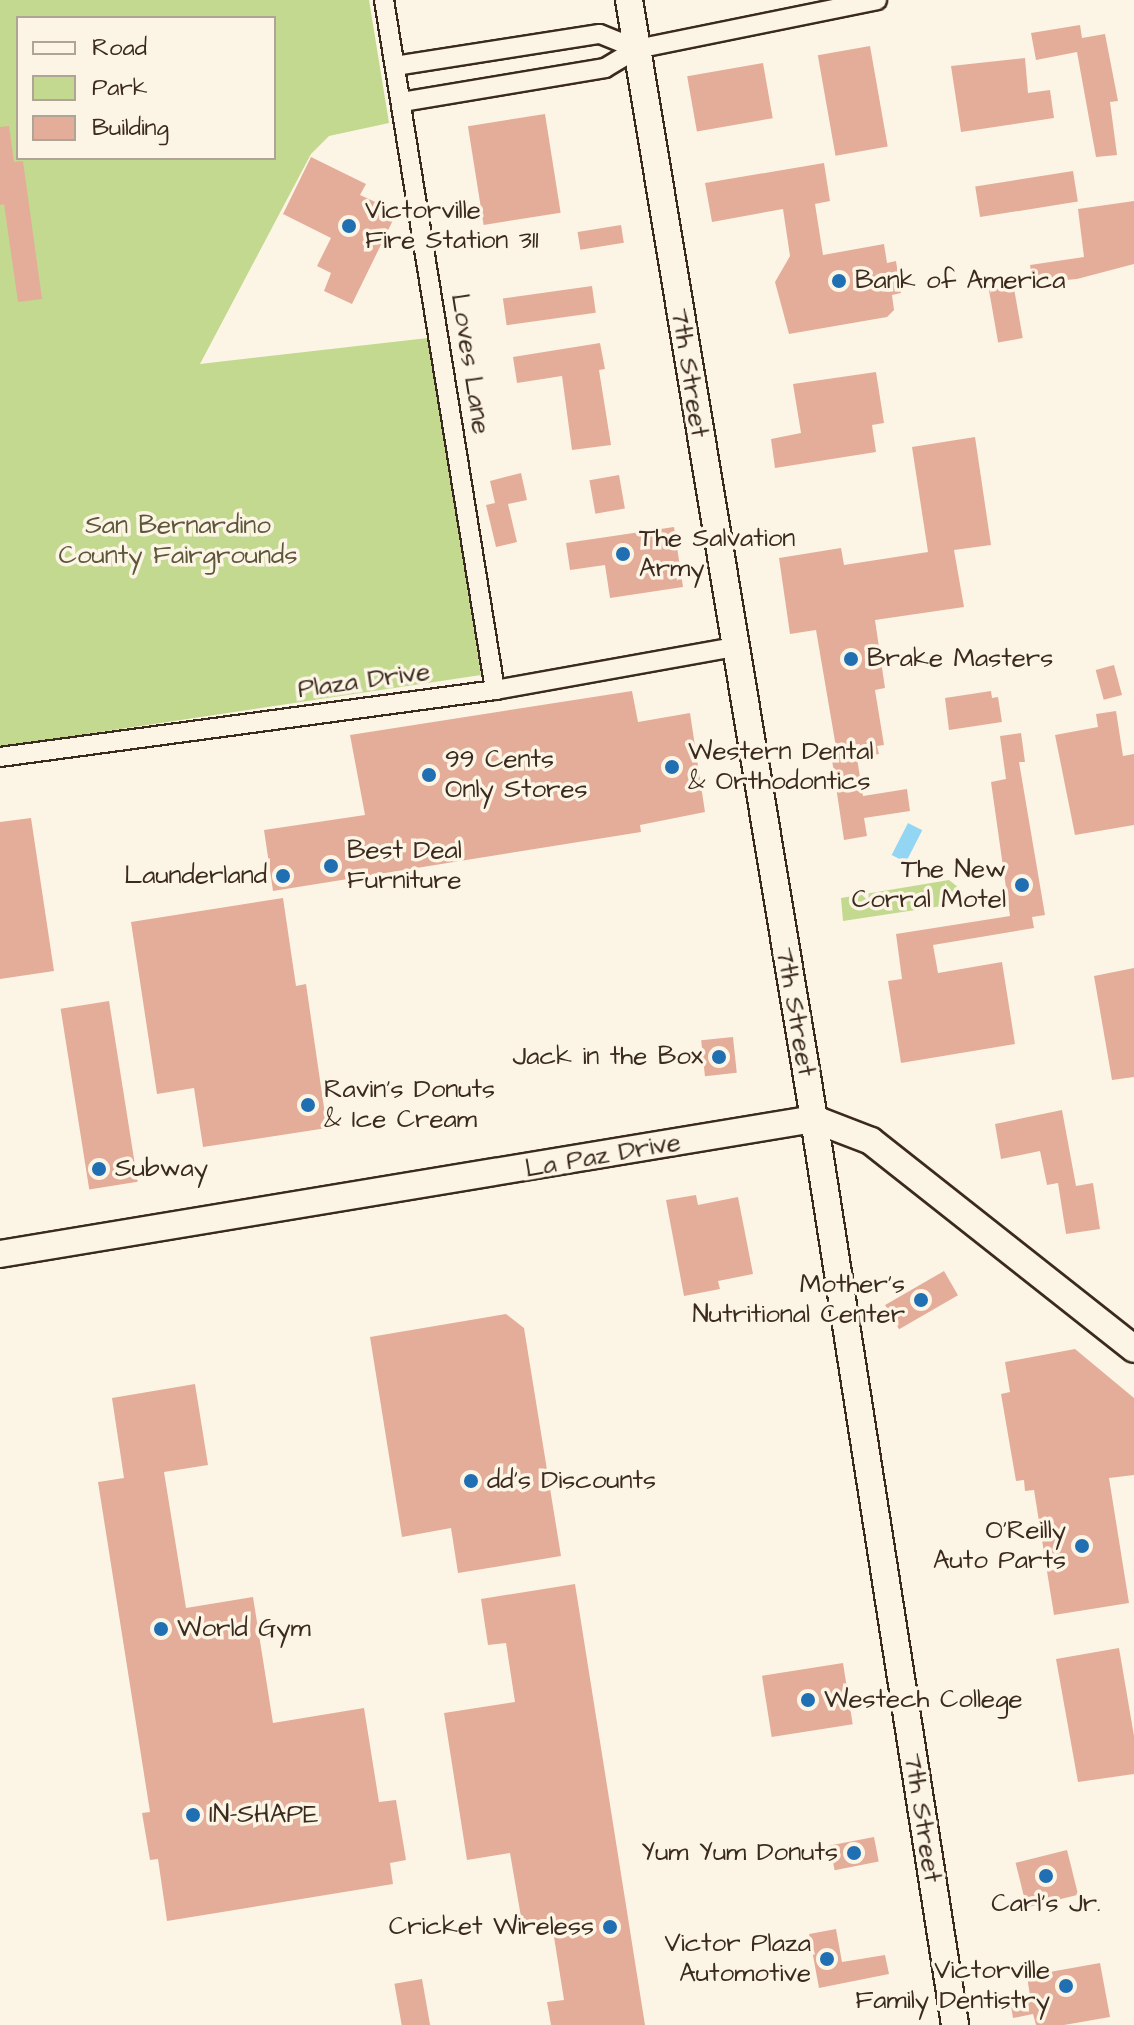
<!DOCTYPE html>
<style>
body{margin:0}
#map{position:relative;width:1134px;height:2025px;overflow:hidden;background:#fcf5e5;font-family:"Architects Daughter",sans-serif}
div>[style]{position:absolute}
.green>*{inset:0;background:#c2d98f}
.water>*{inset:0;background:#92d6f4;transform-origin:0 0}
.building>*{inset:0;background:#e4ad9a;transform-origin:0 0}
.roads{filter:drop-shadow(2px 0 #3b2a1e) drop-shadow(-2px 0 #3b2a1e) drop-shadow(0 2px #3b2a1e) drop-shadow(0 -2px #3b2a1e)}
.minor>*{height:18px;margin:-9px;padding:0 9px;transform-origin:9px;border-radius:9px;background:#fcf5e5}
.secondary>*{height:26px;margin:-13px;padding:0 13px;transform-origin:13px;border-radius:13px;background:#fcf5e5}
.dots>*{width:22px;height:22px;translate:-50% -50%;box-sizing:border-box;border:4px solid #fcf5e5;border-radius:50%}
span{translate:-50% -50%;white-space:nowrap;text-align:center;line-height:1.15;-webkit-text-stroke:7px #fcf5e5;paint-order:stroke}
.poi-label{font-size:26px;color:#3b2a1e}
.left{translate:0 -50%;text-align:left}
.right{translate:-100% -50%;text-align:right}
.street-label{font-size:26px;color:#3b2a1e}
.park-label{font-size:26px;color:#5d563a}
.legend{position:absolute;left:16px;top:16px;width:260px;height:144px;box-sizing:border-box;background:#fcf5e5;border:2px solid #afa495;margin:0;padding:10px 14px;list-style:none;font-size:24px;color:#3b2a1e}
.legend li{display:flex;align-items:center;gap:16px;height:40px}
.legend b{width:40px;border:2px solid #afa495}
</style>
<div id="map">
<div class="green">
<i style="clip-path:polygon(evenodd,0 0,369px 0,389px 123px,329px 136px,311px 154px,200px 364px,428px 338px,481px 675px,0 747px,0 0,18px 18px,274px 18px,274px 158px,18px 158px,18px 18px)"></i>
<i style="clip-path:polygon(949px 880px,963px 891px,955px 904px,843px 921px,841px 898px)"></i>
</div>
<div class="water">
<i style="left:908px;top:823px;width:16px;height:36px;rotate:27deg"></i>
</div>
<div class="building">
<i style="clip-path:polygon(1080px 25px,1082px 38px,1105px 34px,1118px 101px,1110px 102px,1117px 155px,1096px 157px,1077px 52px,1036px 60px,1031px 33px)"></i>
<i style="left:870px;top:46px;width:102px;height:53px;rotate:80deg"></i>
<i style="clip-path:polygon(1025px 58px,1028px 93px,1050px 90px,1054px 118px,961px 132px,951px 66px)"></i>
<i style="left:763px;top:63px;width:56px;height:77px;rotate:80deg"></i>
<i style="left:545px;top:114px;width:100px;height:78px;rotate:81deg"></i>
<i style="clip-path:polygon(9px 126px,14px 162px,23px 161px,42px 299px,18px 302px,4px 204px,0 205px,0 127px)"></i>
<i style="clip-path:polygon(311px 157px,366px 184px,360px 195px,397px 212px,352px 304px,324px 291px,331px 273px,317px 266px,331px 238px,283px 214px)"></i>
<i style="clip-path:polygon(824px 163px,830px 201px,815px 204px,823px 255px,884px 244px,887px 263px,896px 261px,901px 293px,892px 295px,894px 310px,887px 317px,789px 334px,775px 282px,790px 256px,783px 209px,712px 222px,705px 183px)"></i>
<i style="left:1073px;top:171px;width:31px;height:99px;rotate:81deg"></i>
<i style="clip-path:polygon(1134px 201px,1134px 264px,1077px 279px,1033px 283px,1030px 265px,1084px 257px,1078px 209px)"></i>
<i style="left:621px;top:225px;width:18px;height:44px;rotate:81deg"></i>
<i style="left:1012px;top:277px;width:62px;height:25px;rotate:80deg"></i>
<i style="left:592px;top:286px;width:27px;height:90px;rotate:82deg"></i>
<i style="clip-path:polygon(600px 343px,605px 369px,599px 370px,611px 445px,572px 450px,562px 376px,517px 383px,513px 357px)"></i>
<i style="clip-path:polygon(876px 372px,884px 423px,872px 425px,876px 452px,775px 468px,771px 439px,801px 433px,793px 384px)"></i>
<i style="clip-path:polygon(975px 437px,991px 545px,954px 550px,964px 607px,875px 620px,885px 688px,875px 690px,884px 745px,877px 746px,879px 754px,857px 758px,863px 796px,907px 789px,910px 811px,864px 818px,867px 836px,844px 840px,832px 760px,838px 759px,816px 630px,790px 634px,779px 558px,841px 548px,844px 565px,928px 552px,912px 447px)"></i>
<i style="clip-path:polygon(521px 473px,527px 500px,508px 504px,517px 542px,496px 547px,486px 505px,495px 503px,490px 481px)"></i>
<i style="left:619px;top:475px;width:34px;height:30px;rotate:80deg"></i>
<i style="clip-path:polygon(674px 527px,683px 587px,610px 598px,605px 565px,570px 570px,566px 543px)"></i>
<i style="left:1114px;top:665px;width:31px;height:19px;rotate:75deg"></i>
<i style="clip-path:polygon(632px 691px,638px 722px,690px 713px,705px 812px,640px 825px,641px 832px,273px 891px,264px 830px,365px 815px,350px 735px)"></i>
<i style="clip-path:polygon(991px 691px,992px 698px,998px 697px,1002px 722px,949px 730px,945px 698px)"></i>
<i style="clip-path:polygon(1116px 711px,1123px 756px,1134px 754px,1134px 825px,1075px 835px,1055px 735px,1098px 727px,1096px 714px)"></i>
<i style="clip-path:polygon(1021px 733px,1025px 762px,1019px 762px,1045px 915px,1032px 917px,1034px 928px,933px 945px,938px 973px,1002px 962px,1015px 1044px,901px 1063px,888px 981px,902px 979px,896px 934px,1010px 916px,991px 782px,1006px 779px,1000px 736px)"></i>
<i style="clip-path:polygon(31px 818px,54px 971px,0 979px,0 822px)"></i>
<i style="clip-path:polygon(283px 898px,296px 986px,306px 984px,327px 1128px,203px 1147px,194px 1088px,157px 1094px,131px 922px)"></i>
<i style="clip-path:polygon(1134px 968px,1134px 1077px,1112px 1080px,1094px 976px)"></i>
<i style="left:109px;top:1001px;width:183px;height:49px;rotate:81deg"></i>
<i style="left:733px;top:1037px;width:36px;height:32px;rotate:84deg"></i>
<i style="clip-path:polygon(1062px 1110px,1076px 1186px,1093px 1183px,1100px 1229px,1066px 1234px,1058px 1183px,1047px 1185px,1040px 1151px,1001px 1159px,995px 1124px)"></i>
<i style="clip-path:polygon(696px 1195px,698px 1205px,738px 1197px,753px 1274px,718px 1281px,720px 1289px,684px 1296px,666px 1200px)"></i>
<i style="left:944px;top:1271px;width:28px;height:68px;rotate:60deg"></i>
<i style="clip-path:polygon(506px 1314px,524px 1328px,561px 1556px,458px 1573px,451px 1528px,402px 1537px,370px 1337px)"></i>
<i style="clip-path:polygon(1075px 1349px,1134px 1398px,1134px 1475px,1109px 1478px,1129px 1603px,1054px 1615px,1034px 1490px,1025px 1491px,1024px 1480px,1016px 1481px,1001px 1394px,1010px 1392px,1005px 1362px)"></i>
<i style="clip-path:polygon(195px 1384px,208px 1465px,164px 1472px,186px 1608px,253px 1597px,273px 1723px,364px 1708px,379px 1802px,396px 1800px,406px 1860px,390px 1863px,393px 1884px,167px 1921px,158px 1859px,150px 1860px,142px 1813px,150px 1812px,98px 1482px,124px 1478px,112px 1398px)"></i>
<i style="clip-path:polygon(575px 1584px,645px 2025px,551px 2025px,547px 2002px,564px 2000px,551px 1918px,522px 1923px,510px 1853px,467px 1860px,444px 1713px,515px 1702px,506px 1643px,488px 1645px,481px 1599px)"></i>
<i style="clip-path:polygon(1119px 1648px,1134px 1736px,1134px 1774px,1078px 1782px,1056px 1659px)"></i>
<i style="left:843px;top:1663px;width:62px;height:82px;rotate:81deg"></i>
<i style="left:874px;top:1837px;width:25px;height:45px;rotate:79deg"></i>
<i style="left:1067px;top:1850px;width:46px;height:53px;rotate:76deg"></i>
<i style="clip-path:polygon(836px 1929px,842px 1962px,885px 1955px,889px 1974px,819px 1988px,809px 1934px)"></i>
<i style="clip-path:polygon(1100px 1963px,1110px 2017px,1064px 2025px,1036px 2025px,1033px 2014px,1013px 2018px,1010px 2000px,1030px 1996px,1027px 1976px)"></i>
<i style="left:422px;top:1979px;width:47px;height:28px;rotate:80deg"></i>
</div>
<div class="roads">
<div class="minor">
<i style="left:384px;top:0;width:699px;rotate:80.86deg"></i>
<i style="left:395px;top:66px;width:207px;rotate:-8.9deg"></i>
<i style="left:600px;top:34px;width:40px;rotate:22deg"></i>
<i style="left:402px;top:102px;width:206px;rotate:-9.5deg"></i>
<i style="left:605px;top:68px;width:37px;rotate:-31deg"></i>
<i style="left:637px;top:49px;width:245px;rotate:-11.5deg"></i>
<i style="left:0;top:757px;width:500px;rotate:-7.7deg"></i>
<i style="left:495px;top:690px;width:242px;rotate:-10.2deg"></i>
</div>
<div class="secondary">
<i style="left:629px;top:0;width:1134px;rotate:80.61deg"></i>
<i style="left:814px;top:1119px;width:917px;rotate:81.15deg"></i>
<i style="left:0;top:1254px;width:825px;rotate:-9.42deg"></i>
<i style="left:814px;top:1119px;width:61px;rotate:21.1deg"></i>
<i style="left:871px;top:1141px;width:335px;rotate:38.3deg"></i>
</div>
</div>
<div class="dots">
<i style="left:349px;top:226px;background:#1f6fb2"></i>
<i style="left:839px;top:281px;background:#1f6fb2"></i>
<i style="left:623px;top:554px;background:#1f6fb2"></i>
<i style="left:851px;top:659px;background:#1f6fb2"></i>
<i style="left:672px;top:767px;background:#1f6fb2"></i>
<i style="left:429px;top:775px;background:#1f6fb2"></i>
<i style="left:331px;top:866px;background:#1f6fb2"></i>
<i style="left:283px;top:876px;background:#1f6fb2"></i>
<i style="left:1022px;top:885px;background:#1f6fb2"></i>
<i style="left:719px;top:1057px;background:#1f6fb2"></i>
<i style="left:308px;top:1105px;background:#1f6fb2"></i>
<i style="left:99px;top:1169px;background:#1f6fb2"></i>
<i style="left:921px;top:1300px;background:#1f6fb2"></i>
<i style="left:471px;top:1481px;background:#1f6fb2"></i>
<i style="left:1082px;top:1546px;background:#1f6fb2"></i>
<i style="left:161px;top:1629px;background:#1f6fb2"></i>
<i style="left:808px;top:1700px;background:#1f6fb2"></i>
<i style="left:193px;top:1815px;background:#1f6fb2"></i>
<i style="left:854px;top:1853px;background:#1f6fb2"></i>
<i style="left:1046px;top:1876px;background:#1f6fb2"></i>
<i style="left:610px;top:1927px;background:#1f6fb2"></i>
<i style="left:827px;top:1959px;background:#1f6fb2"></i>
<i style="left:1066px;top:1986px;background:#1f6fb2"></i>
</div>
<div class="poi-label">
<span class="left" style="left:365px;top:226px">Victorville<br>Fire Station 311</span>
<span class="left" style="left:855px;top:281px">Bank of America</span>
<span class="left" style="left:639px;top:554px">The Salvation<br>Army</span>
<span class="left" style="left:867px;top:659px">Brake Masters</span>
<span class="left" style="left:688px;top:767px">Western Dental<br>&amp; Orthodontics</span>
<span class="left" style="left:445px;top:775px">99 Cents<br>Only Stores</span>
<span class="left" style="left:347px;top:866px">Best Deal<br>Furniture</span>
<span class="right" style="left:1006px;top:885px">The New<br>Corral Motel</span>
<span class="right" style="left:267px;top:876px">Launderland</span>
<span class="right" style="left:703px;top:1057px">Jack in the Box</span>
<span class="left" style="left:324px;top:1105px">Ravin's Donuts<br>&amp; Ice Cream</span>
<span class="left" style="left:115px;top:1169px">Subway</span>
<span class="right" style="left:905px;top:1300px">Mother's<br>Nutritional Center</span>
<span class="left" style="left:487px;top:1481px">dd's Discounts</span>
<span class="right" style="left:1066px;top:1546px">O'Reilly<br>Auto Parts</span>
<span class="left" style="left:177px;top:1629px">World Gym</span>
<span class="left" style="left:824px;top:1700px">Westech College</span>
<span class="left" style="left:209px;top:1815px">IN-SHAPE</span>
<span class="right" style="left:838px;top:1853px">Yum Yum Donuts</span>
<span style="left:1046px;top:1904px">Carl's Jr.</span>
<span class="right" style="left:594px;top:1927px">Cricket Wireless</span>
<span class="right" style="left:811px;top:1959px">Victor Plaza<br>Automotive</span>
<span class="right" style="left:1050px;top:1986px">Victorville<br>Family Dentistry</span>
</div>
<div class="street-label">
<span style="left:470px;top:364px;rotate:81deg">Loves Lane</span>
<span style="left:689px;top:373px;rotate:81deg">7th Street</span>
<span style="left:364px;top:681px;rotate:-8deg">Plaza Drive</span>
<span style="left:795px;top:1012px;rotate:80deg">7th Street</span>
<span style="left:603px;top:1156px;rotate:-10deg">La Paz Drive</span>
<span style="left:922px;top:1818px;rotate:81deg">7th Street</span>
</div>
<div class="park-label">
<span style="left:178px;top:541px">San Bernardino<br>County Fairgrounds</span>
</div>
<ul class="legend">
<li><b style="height:10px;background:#fcf5e5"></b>Road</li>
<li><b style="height:22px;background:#c2d98f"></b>Park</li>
<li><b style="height:22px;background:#e4ad9a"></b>Building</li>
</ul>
</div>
